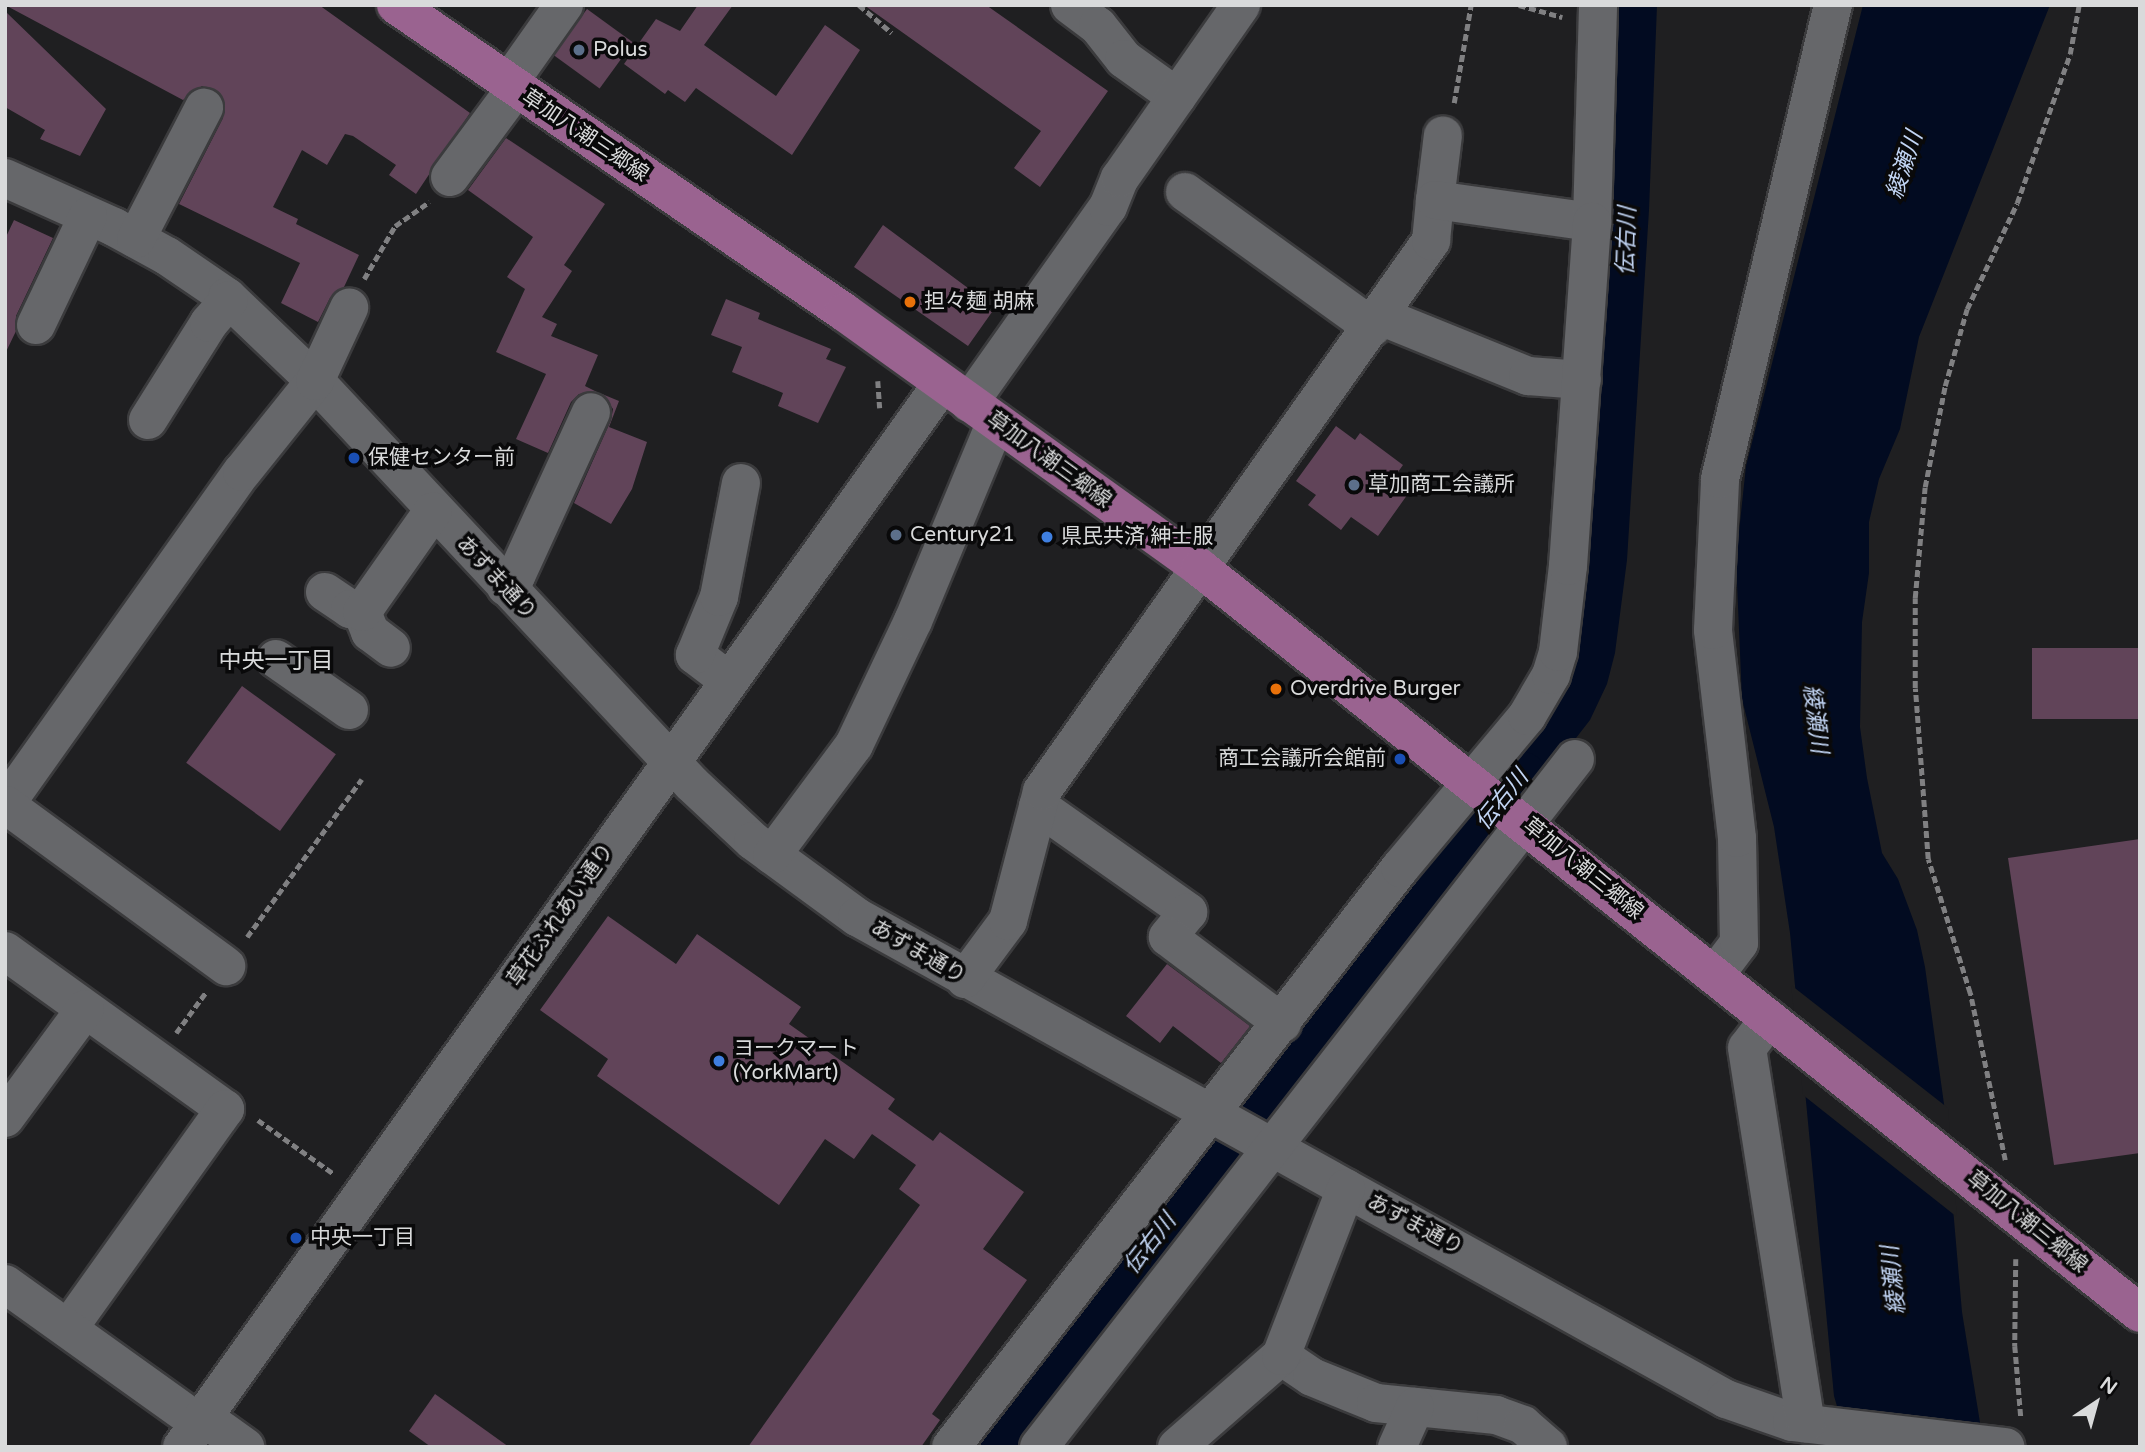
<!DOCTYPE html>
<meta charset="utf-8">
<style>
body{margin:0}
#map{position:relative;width:2145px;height:1452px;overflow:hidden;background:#1f1f21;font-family:"Varela Round","Noto Sans JP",sans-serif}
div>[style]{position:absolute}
.water>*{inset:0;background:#020b21}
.pier>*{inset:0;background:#1f1f21;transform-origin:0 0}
.river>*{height:58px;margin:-29px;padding:0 29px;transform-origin:29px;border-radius:29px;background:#020b21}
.building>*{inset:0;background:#614459;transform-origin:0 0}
.path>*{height:4.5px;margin-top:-2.25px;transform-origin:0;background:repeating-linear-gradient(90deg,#808082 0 7px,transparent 0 10.5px)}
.roads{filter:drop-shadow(2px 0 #3b3b3d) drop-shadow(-2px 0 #3b3b3d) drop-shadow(0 2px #3b3b3d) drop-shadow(0 -2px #3b3b3d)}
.minor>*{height:38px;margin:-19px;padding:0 19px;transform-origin:19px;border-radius:19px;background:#66676a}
.major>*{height:38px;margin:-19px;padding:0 19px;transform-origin:19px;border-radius:19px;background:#9a6390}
.dots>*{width:19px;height:19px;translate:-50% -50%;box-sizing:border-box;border:4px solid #09090a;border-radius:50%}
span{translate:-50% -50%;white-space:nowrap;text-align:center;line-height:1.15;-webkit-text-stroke:7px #09090a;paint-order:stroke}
.poi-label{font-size:21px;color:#d9dadb}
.left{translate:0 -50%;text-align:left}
.right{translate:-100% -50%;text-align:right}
.street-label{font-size:21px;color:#d9dadb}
.water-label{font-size:23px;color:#c2d5f4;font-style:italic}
.neighbourhood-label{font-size:23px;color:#d9dadb}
.frame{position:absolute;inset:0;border:7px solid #d9dadb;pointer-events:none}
.north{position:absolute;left:2061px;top:1368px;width:70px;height:70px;-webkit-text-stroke:5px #09090a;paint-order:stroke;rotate:36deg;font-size:19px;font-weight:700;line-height:28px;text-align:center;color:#d9dadb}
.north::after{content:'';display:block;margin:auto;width:24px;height:32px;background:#d9dadb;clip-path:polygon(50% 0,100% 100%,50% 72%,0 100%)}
</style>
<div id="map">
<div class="water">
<i style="clip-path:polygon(1612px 5px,1657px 5px,1649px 210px,1627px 560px,1615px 653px,1607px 684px,1590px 720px,1485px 855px,1452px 829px,1553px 699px)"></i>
<i style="clip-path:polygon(1863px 5px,2050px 5px,1919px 337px,1900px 429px,1879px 479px,1869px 522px,1869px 573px,1862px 622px,1860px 727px,1867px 778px,1882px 853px,1898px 879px,1917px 930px,1925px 967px,1944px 1104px,1962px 1312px,1984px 1447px,1849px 1447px,1834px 1396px,1790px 933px,1774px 827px,1742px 699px,1736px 560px,1746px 466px)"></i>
</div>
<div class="pier">
<i style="left:1506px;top:759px;width:44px;height:76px;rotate:38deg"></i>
<i style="clip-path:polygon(1791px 985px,1948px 1108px,1957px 1217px,1803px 1095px)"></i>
</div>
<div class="river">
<i style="left:991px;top:1447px;width:851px;rotate:-51.63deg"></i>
</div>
<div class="building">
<i style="clip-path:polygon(5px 5px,319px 5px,470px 113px,416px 194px,389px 175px,396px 165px,353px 136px,345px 134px,327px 165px,302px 150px,273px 207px,298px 219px,296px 224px,359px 255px,344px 287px,330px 298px,318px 322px,281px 303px,300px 263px,179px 204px,223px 118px,222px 96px,202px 86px,183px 100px)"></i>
<i style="clip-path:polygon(698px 5px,733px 5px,704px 45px,776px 96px,825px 25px,860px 50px,792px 155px,696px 88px,685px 102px,668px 90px,665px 94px,624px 64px,656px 19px,680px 31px)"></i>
<i style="clip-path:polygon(864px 5px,986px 5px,1108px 91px,1040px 187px,1014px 168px,1041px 131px)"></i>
<i style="left:587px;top:9px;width:57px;height:57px;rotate:36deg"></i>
<i style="clip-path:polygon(5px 11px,106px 109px,80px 156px,40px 139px,45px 130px,5px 107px)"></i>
<i style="clip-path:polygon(506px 138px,605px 204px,564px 265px,572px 271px,542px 317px,557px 324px,551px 336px,598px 355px,585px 386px,597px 392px,579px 394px,571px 402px,548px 453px,516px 439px,546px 374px,496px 352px,525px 289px,507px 277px,533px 237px,468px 190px)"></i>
<i style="clip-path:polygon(14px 220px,53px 238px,16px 316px,16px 331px,5px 354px,5px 239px)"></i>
<i style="clip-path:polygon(883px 225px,972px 291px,968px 297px,992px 312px,968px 346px,854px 267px)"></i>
<i style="clip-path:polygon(726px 299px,760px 313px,758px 319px,831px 349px,826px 359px,846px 367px,818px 423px,778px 406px,783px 393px,732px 372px,742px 347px,711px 335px)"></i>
<i style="clip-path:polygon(602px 394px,619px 401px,609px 427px,647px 442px,632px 489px,611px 524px,574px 503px,611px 420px,613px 409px)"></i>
<i style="clip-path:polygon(1336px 426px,1355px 440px,1360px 433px,1403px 465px,1393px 479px,1410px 491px,1378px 536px,1351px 517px,1341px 530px,1308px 505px,1316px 495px,1296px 481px)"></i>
<i style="left:2140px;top:648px;width:71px;height:108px;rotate:90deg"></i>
<i style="left:242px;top:686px;width:116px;height:95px;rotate:36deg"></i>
<i style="clip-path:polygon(2140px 839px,2140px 1153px,2054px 1165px,2008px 858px)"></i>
<i style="clip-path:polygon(608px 916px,676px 964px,697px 934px,801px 1007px,789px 1024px,895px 1099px,888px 1109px,933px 1141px,940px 1132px,1024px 1192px,983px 1249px,1027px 1280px,932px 1414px,940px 1420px,921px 1447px,748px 1447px,920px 1205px,899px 1189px,916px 1165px,872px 1134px,854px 1159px,825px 1139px,779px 1205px,597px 1076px,608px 1059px,540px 1010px)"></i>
<i style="clip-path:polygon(1167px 964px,1250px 1026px,1221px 1063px,1173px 1026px,1160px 1043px,1126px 1016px)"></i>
<i style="clip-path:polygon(435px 1394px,509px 1447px,431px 1447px,409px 1431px)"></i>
</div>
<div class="path">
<i style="left:859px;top:5px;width:43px;rotate:40.3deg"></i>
<i style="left:1519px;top:5px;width:45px;rotate:15.6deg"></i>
<i style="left:1454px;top:103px;width:99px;rotate:-80.2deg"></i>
<i style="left:364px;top:279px;width:61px;rotate:-59.7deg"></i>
<i style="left:395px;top:226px;width:42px;rotate:-35.2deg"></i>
<i style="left:878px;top:381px;width:27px;rotate:86deg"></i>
<i style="left:247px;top:937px;width:195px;rotate:-54deg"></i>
<i style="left:176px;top:1033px;width:51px;rotate:-53.8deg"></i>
<i style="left:258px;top:1120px;width:93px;rotate:35.4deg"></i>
<i style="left:2005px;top:1160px;width:171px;rotate:-101.8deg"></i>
<i style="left:1970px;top:993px;width:140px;rotate:-107.4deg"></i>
<i style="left:1928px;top:859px;width:171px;rotate:-94.3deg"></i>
<i style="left:1915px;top:688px;width:90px;rotate:-90deg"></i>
<i style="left:1915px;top:598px;width:111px;rotate:-84.9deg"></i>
<i style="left:1925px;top:487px;width:103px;rotate:-78.8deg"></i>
<i style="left:1945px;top:386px;width:80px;rotate:-74.1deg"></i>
<i style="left:1967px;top:309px;width:117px;rotate:-64.7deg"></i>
<i style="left:2017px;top:203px;width:158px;rotate:-70.4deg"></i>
<i style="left:2070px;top:54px;width:50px;rotate:-79.6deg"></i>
<i style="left:2016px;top:1259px;width:87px;rotate:90.7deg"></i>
<i style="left:2015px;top:1346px;width:71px;rotate:85.2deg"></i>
</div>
<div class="roads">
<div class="minor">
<i style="left:1070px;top:5px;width:35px;rotate:37deg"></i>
<i style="left:1098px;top:26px;width:42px;rotate:51.8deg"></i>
<i style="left:1124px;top:59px;width:65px;rotate:35.6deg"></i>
<i style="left:508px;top:84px;width:97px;rotate:-54.7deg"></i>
<i style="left:450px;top:177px;width:109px;rotate:-53.5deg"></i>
<i style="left:5px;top:178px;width:120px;rotate:24.2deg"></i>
<i style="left:114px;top:227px;width:60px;rotate:28.7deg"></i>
<i style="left:167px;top:256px;width:73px;rotate:34.3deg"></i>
<i style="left:227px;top:297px;width:122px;rotate:43.7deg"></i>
<i style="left:315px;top:381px;width:552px;rotate:46.91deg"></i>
<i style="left:692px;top:784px;width:83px;rotate:43.1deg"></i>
<i style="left:753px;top:841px;width:129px;rotate:36.2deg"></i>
<i style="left:857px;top:917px;width:994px;rotate:29.02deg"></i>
<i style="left:1726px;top:1399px;width:70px;rotate:19.2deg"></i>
<i style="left:1792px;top:1422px;width:215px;rotate:6.7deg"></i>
<i style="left:1185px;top:192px;width:231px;rotate:35.8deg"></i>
<i style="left:1435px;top:200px;width:65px;rotate:-83deg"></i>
<i style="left:136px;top:239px;width:148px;rotate:-62.6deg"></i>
<i style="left:1380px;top:316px;width:160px;rotate:22.1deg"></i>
<i style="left:1528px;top:376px;width:54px;rotate:4.2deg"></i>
<i style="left:36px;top:325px;width:121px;rotate:-64.5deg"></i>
<i style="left:969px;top:403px;width:240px;rotate:-54.7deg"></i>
<i style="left:1108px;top:207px;width:31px;rotate:-68deg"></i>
<i style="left:1120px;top:178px;width:211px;rotate:-55deg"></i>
<i style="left:148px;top:420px;width:115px;rotate:-57.8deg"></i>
<i style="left:209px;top:323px;width:30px;rotate:-49deg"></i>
<i style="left:506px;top:587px;width:15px;rotate:-48deg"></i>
<i style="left:516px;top:576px;width:180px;rotate:-65.4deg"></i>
<i style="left:325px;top:592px;width:30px;rotate:34deg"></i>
<i style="left:350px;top:609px;width:12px;rotate:14deg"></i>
<i style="left:362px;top:612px;width:22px;rotate:68deg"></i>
<i style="left:370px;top:632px;width:26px;rotate:37deg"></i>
<i style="left:362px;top:612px;width:123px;rotate:-54.9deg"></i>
<i style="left:276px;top:659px;width:89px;rotate:34.9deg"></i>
<i style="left:729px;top:681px;width:43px;rotate:-142.6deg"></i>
<i style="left:695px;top:655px;width:63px;rotate:-67.5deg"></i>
<i style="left:719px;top:597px;width:116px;rotate:-79.1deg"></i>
<i style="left:5px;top:805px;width:409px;rotate:-54.6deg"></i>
<i style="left:242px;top:472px;width:117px;rotate:-51.3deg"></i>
<i style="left:315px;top:381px;width:81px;rotate:-65deg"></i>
<i style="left:6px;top:805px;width:273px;rotate:36.2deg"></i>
<i style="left:1038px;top:806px;width:184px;rotate:35.2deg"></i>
<i style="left:1188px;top:912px;width:32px;rotate:129deg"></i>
<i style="left:1168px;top:937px;width:143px;rotate:37deg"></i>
<i style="left:772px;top:855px;width:137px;rotate:-53.3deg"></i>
<i style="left:854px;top:745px;width:137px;rotate:-64.6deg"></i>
<i style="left:913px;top:621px;width:216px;rotate:-67.4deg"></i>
<i style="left:5px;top:951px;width:271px;rotate:35.7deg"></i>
<i style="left:225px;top:1109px;width:270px;rotate:125.5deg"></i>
<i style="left:1715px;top:975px;width:40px;rotate:-53deg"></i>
<i style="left:1739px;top:943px;width:105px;rotate:-91.1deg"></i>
<i style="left:1737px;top:838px;width:209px;rotate:-96.6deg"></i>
<i style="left:1713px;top:630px;width:151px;rotate:-87.3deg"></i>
<i style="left:1720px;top:479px;width:487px;rotate:-76.6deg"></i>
<i style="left:965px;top:979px;width:72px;rotate:-53.4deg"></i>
<i style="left:1008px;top:921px;width:134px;rotate:-75.3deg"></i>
<i style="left:1042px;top:791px;width:674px;rotate:-54.73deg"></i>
<i style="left:1431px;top:241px;width:41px;rotate:-84.4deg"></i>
<i style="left:1435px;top:200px;width:159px;rotate:8deg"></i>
<i style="left:1592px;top:222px;width:217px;rotate:-88.4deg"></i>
<i style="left:1769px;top:1019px;width:36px;rotate:127deg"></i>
<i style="left:1747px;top:1048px;width:380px;rotate:81.1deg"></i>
<i style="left:5px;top:1118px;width:135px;rotate:-53.7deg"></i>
<i style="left:5px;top:1284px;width:239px;rotate:35.6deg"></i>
<i style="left:1281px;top:1356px;width:37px;rotate:34deg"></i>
<i style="left:1312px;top:1377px;width:69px;rotate:22.1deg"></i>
<i style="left:1376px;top:1403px;width:121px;rotate:5.7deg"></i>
<i style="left:1496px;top:1415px;width:29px;rotate:20deg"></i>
<i style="left:1523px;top:1425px;width:33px;rotate:41deg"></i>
<i style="left:203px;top:1417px;width:52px;rotate:35.5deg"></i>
<i style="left:182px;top:1447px;width:1307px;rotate:-54.44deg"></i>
<i style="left:951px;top:1447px;width:733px;rotate:-52.21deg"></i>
<i style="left:1400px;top:868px;width:198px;rotate:-50.1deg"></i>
<i style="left:1527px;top:716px;width:48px;rotate:-59.7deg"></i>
<i style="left:1551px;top:675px;width:24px;rotate:-73deg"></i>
<i style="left:1558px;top:652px;width:87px;rotate:-83.4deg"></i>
<i style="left:1568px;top:566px;width:345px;rotate:-86deg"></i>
<i style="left:1039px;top:1447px;width:872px;rotate:-52.08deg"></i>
<i style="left:1177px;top:1447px;width:138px;rotate:-41.2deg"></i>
<i style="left:1281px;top:1356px;width:180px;rotate:-68.8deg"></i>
<i style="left:1397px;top:1447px;width:44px;rotate:-65.8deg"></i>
</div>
<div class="major">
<i style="left:396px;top:5px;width:543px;rotate:34.42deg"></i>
<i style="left:844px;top:312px;width:438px;rotate:35.7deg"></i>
<i style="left:1200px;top:568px;width:1199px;rotate:38.4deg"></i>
</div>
</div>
<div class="dots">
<i style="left:579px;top:50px;background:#5c6f8a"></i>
<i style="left:910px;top:302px;background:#e8710a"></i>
<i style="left:354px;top:458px;background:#1a4fb4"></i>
<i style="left:1354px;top:485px;background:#5c6f8a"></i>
<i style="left:896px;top:535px;background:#5c6f8a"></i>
<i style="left:1047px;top:537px;background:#3f7fe0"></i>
<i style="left:1276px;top:689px;background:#e8710a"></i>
<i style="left:1400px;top:759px;background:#1a4fb4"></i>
<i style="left:719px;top:1061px;background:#3f7fe0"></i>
<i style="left:296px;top:1238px;background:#1a4fb4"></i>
</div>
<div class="poi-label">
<span class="left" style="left:593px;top:50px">Polus</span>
<span class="left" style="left:924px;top:302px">担々麺 胡麻</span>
<span class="left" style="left:368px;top:458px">保健センター前</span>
<span class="left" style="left:1368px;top:485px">草加商工会議所</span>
<span class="left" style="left:910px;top:535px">Century21</span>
<span class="left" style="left:1061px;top:537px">県民共済 紳士服</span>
<span class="left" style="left:1290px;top:689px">Overdrive Burger</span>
<span class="right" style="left:1386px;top:759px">商工会議所会館前</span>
<span class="left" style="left:733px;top:1061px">ヨークマート<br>(YorkMart)</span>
<span class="left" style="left:310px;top:1238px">中央一丁目</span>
</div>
<div class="street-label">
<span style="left:585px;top:136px;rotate:34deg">草加八潮三郷線</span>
<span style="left:1049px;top:460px;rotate:36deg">草加八潮三郷線</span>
<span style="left:496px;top:578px;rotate:47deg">あずま通り</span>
<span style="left:1583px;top:869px;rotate:39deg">草加八潮三郷線</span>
<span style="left:561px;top:915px;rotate:-55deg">草花ふれあい通り</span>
<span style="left:918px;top:952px;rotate:30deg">あずま通り</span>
<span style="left:2027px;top:1222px;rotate:39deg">草加八潮三郷線</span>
<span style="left:1415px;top:1225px;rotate:28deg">あずま通り</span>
</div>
<div class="water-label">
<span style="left:1905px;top:165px;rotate:-72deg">綾瀬川</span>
<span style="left:1627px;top:241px;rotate:-88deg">伝右川</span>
<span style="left:1815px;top:719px;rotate:83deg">綾瀬川</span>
<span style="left:1502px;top:800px;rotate:-51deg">伝右川</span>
<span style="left:1150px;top:1244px;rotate:-52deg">伝右川</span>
<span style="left:1894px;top:1280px;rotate:-96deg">綾瀬川</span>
</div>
<div class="neighbourhood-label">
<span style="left:276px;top:661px">中央一丁目</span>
</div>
<div class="frame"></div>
<div class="north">N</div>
</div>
